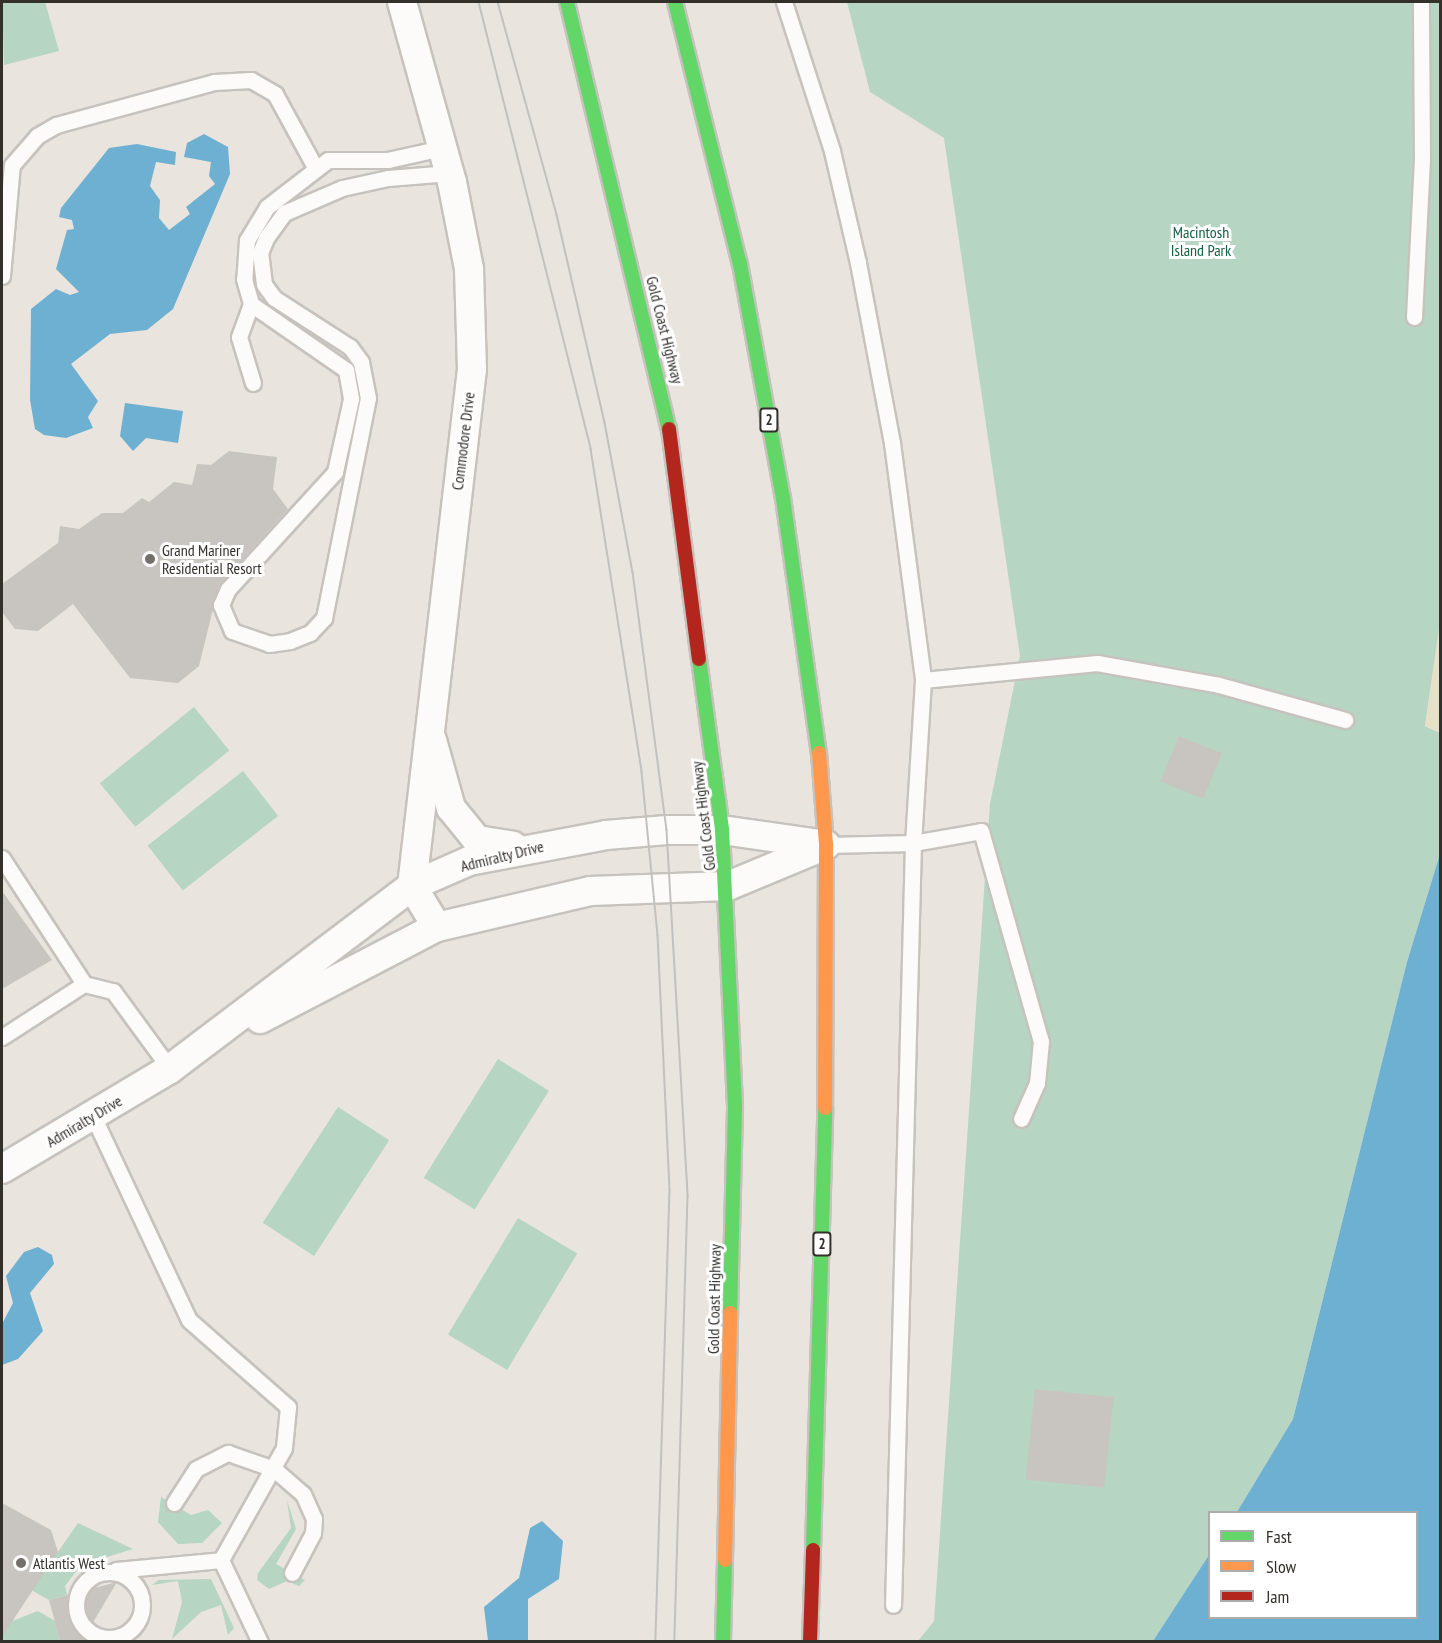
<!DOCTYPE html>
<style>
body{margin:0}
#map{position:relative;width:1442px;height:1643px;overflow:hidden;background:#e9e4de;font-family:"PT Sans Narrow",sans-serif}
div>[style]{position:absolute}
.green>*{inset:0;background:#b6d5c2;transform-origin:0 0}
.sand>*{inset:0;background:#e7e0c9}
.water>*{inset:0;background:#6eb0d1}
.building>*{inset:0;background:#c8c4c0;transform-origin:0 0}
.roads{filter:drop-shadow(2px 0 #c6c2bd) drop-shadow(-2px 0 #c6c2bd) drop-shadow(0 2px #c6c2bd) drop-shadow(0 -2px #c6c2bd)}
.lane>*{height:15px;margin:-7.5px;padding:0 7.5px;transform-origin:7.5px;border-radius:7.5px;background:#fcfbfa}
.lane>.ring{margin:-7.5px;padding:0;box-sizing:content-box;background:none;border:15px solid #fcfbfa;border-radius:50%}
.street>*{height:28px;margin:-14px;padding:0 14px;transform-origin:14px;border-radius:14px;background:#fcfbfa}
.fast>*{height:14px;margin:-7px;padding:0 7px;transform-origin:7px;border-radius:7px;background:#63d668}
.slow>*{height:14px;margin:-7px;padding:0 7px;transform-origin:7px;border-radius:7px;background:#ff974d}
.jam>*{height:14px;margin:-7px;padding:0 7px;transform-origin:7px;border-radius:7px;background:#b3261e}
.tram>*{height:1.5px;margin:-0.75px;padding:0 0.75px;transform-origin:0.75px;border-radius:0.75px;background:#c2c1bf}
.dots>*{width:16px;height:16px;translate:-50% -50%;box-sizing:border-box;border:3px solid #fff;border-radius:50%}
span{translate:-50% -50%;white-space:nowrap;text-align:center;line-height:1.15;-webkit-text-stroke:6px #fff;paint-order:stroke}
.shield-label span{padding:2px 4px;background:#fff;border:2px solid;border-radius:4px;-webkit-text-stroke-width:0}
.shield-label{font-size:15px;color:#33302c;font-weight:700}
.park-label{font-size:16px;color:#136144}
.street-label{font-size:16px;color:#33302c}
.poi-label{font-size:16px;color:#33302c}
.left{translate:0 -50%;text-align:left}
.frame{position:absolute;inset:0;border:3px solid #33302c;pointer-events:none}
.legend{position:absolute;left:1208px;top:1511px;width:210px;height:108px;box-sizing:border-box;background:#fff;border:2px solid #adacab;margin:0;padding:8px 10px;list-style:none;font-size:18px;color:#33302c}
.legend li{display:flex;align-items:center;gap:12px;height:30px}
.legend b{width:30px;border:2px solid #adacab}
</style>
<div id="map">
<div class="green">
<i style="clip-path:polygon(2px 2px,45px 2px,59px 51px,4px 65px)"></i>
<i style="clip-path:polygon(847px 2px,1440px 2px,1440px 626px,1425px 726px,1440px 733px,1440px 854px,1407px 962px,1293px 1419px,1237px 1512px,1210px 1512px,1209px 1555px,1153px 1641px,918px 1641px,934px 1621px,990px 804px,1020px 656px,944px 138px,870px 92px)"></i>
<i style="left:194px;top:707px;width:56px;height:121px;rotate:51deg"></i>
<i style="left:243px;top:771px;width:57px;height:121px;rotate:52deg"></i>
<i style="left:498px;top:1059px;width:60px;height:140px;rotate:32deg"></i>
<i style="left:338px;top:1107px;width:61px;height:138px;rotate:33deg"></i>
<i style="left:518px;top:1218px;width:69px;height:136px;rotate:31deg"></i>
<i style="clip-path:polygon(161px 1497px,191px 1515px,208px 1510px,222px 1523px,202px 1543px,178px 1544px,158px 1522px)"></i>
<i style="clip-path:polygon(287px 1500px,296px 1529px,276px 1564px,305px 1580px,299px 1586px,287px 1581px,269px 1589px,257px 1580px,258px 1573px,291px 1528px)"></i>
<i style="clip-path:polygon(78px 1523px,133px 1549px,81px 1565px,65px 1586px,67px 1595px,49px 1600px,33px 1591px,27px 1566px,58px 1552px)"></i>
<i style="clip-path:polygon(211px 1579px,234px 1628px,228px 1635px,221px 1605px,201px 1612px,172px 1639px,182px 1602px,178px 1581px,152px 1585px,159px 1580px)"></i>
<i style="clip-path:polygon(38px 1611px,55px 1621px,60px 1641px,2px 1642px,2px 1625px)"></i>
</div>
<div class="sand">
<i style="clip-path:polygon(1440px 621px,1440px 733px,1425px 726px)"></i>
</div>
<div class="water">
<i style="clip-path:polygon(204px 134px,228px 147px,230px 174px,173px 309px,147px 330px,110px 334px,71px 364px,98px 401px,88px 417px,93px 428px,66px 438px,44px 435px,35px 429px,30px 400px,31px 309px,56px 289px,70px 295px,79px 292px,56px 269px,67px 230px,74px 229px,72px 220px,59px 217px,61px 208px,109px 148px,137px 144px,176px 152px,175px 165px,156px 162px,150px 186px,160px 200px,159px 218px,169px 230px,190px 214px,186px 207px,215px 184px,209px 176px,211px 162px,184px 157px,187px 143px)"></i>
<i style="clip-path:polygon(125px 403px,183px 411px,178px 443px,146px 438px,133px 451px,120px 436px)"></i>
<i style="clip-path:polygon(1440px 854px,1440px 1641px,1153px 1641px,1209px 1555px,1210px 1618px,1416px 1618px,1416px 1512px,1237px 1512px,1293px 1419px,1407px 962px)"></i>
<i style="clip-path:polygon(38px 1247px,52px 1255px,54px 1264px,30px 1293px,43px 1331px,18px 1359px,2px 1365px,2px 1324px,13px 1303px,6px 1276px,24px 1252px)"></i>
<i style="clip-path:polygon(542px 1521px,563px 1541px,559px 1579px,528px 1599px,528px 1641px,488px 1641px,484px 1607px,519px 1578px,530px 1528px)"></i>
</div>
<div class="building">
<i style="clip-path:polygon(229px 451px,277px 457px,273px 489px,288px 509px,219px 585px,199px 666px,178px 683px,130px 678px,73px 604px,38px 631px,15px 629px,2px 612px,2px 584px,58px 543px,60px 526px,79px 529px,102px 513px,123px 513px,142px 498px,149px 502px,174px 482px,192px 485px,197px 464px,211px 465px)"></i>
<i style="left:1179px;top:736px;width:46px;height:49px;rotate:22deg"></i>
<i style="clip-path:polygon(2px 891px,52px 960px,2px 989px)"></i>
<i style="left:1035px;top:1389px;width:79px;height:91px;rotate:6deg"></i>
<i style="clip-path:polygon(2px 1503px,51px 1530px,58px 1552px,2px 1637px)"></i>
<i style="clip-path:polygon(117px 1582px,82px 1641px,60px 1641px,49px 1600px)"></i>
</div>
<div class="roads">
<div class="lane">
<i style="left:784px;top:2px;width:157px;rotate:72.1deg"></i>
<i style="left:832px;top:151px;width:115px;rotate:76.9deg"></i>
<i style="left:858px;top:263px;width:183px;rotate:79.3deg"></i>
<i style="left:892px;top:443px;width:239px;rotate:82.5deg"></i>
<i style="left:923px;top:680px;width:163px;rotate:93.5deg"></i>
<i style="left:913px;top:843px;width:762px;rotate:91.5deg"></i>
<i style="left:442px;top:148px;width:55px;rotate:167.5deg"></i>
<i style="left:388px;top:160px;width:60px;rotate:180deg"></i>
<i style="left:328px;top:160px;width:77px;rotate:142.4deg"></i>
<i style="left:267px;top:207px;width:39px;rotate:121deg"></i>
<i style="left:247px;top:240px;width:39px;rotate:94deg"></i>
<i style="left:244px;top:279px;width:26px;rotate:74deg"></i>
<i style="left:251px;top:304px;width:116px;rotate:34.8deg"></i>
<i style="left:346px;top:370px;width:29px;rotate:80deg"></i>
<i style="left:351px;top:399px;width:75px;rotate:102.4deg"></i>
<i style="left:335px;top:472px;width:159px;rotate:132.4deg"></i>
<i style="left:228px;top:589px;width:17px;rotate:114deg"></i>
<i style="left:221px;top:605px;width:28px;rotate:67deg"></i>
<i style="left:232px;top:631px;width:39px;rotate:19deg"></i>
<i style="left:269px;top:644px;width:21px;rotate:-8deg"></i>
<i style="left:290px;top:641px;width:22px;rotate:-22deg"></i>
<i style="left:310px;top:633px;width:21px;rotate:-47deg"></i>
<i style="left:324px;top:618px;width:224px;rotate:-78.7deg"></i>
<i style="left:368px;top:398px;width:37px;rotate:-101deg"></i>
<i style="left:361px;top:362px;width:19px;rotate:-126deg"></i>
<i style="left:350px;top:347px;width:90px;rotate:-147.2deg"></i>
<i style="left:274px;top:298px;width:17px;rotate:-126deg"></i>
<i style="left:264px;top:284px;width:31px;rotate:-97deg"></i>
<i style="left:260px;top:253px;width:16px;rotate:-68deg"></i>
<i style="left:266px;top:238px;width:31px;rotate:-54deg"></i>
<i style="left:284px;top:213px;width:63px;rotate:-23.3deg"></i>
<i style="left:342px;top:188px;width:47px;rotate:-12.3deg"></i>
<i style="left:388px;top:178px;width:62px;rotate:-4.6deg"></i>
<i style="left:2px;top:276px;width:111px;rotate:-84.9deg"></i>
<i style="left:12px;top:165px;width:38px;rotate:-49deg"></i>
<i style="left:37px;top:136px;width:22px;rotate:-30deg"></i>
<i style="left:56px;top:125px;width:164px;rotate:-15.2deg"></i>
<i style="left:214px;top:82px;width:37px;rotate:-3deg"></i>
<i style="left:251px;top:80px;width:28px;rotate:30deg"></i>
<i style="left:275px;top:94px;width:83px;rotate:61.3deg"></i>
<i style="left:251px;top:304px;width:35px;rotate:110deg"></i>
<i style="left:239px;top:337px;width:48px;rotate:73.1deg"></i>
<i style="left:1414px;top:317px;width:159px;rotate:-87.1deg"></i>
<i style="left:1422px;top:158px;width:156px;rotate:-90.4deg"></i>
<i style="left:923px;top:680px;width:175px;rotate:-5.6deg"></i>
<i style="left:1097px;top:663px;width:124px;rotate:10.2deg"></i>
<i style="left:1219px;top:685px;width:131px;rotate:15.5deg"></i>
<i style="left:826px;top:845px;width:87px;rotate:-1.3deg"></i>
<i style="left:913px;top:843px;width:69px;rotate:-10deg"></i>
<i style="left:981px;top:831px;width:218px;rotate:74.1deg"></i>
<i style="left:1041px;top:1041px;width:42px;rotate:95.4deg"></i>
<i style="left:1037px;top:1083px;width:39px;rotate:114deg"></i>
<i style="left:2px;top:858px;width:150px;rotate:56.9deg"></i>
<i style="left:2px;top:1037px;width:98px;rotate:-32.9deg"></i>
<i style="left:84px;top:984px;width:30px;rotate:14deg"></i>
<i style="left:113px;top:991px;width:97px;rotate:53.8deg"></i>
<i style="left:93px;top:1116px;width:225px;rotate:64.8deg"></i>
<i style="left:189px;top:1320px;width:132px;rotate:41.3deg"></i>
<i style="left:288px;top:1407px;width:41px;rotate:95.6deg"></i>
<i style="left:284px;top:1448px;width:129px;rotate:119.4deg"></i>
<i style="left:174px;top:1503px;width:40px;rotate:-57.1deg"></i>
<i style="left:196px;top:1469px;width:36px;rotate:-27deg"></i>
<i style="left:228px;top:1453px;width:49px;rotate:19.2deg"></i>
<i style="left:274px;top:1469px;width:38px;rotate:41deg"></i>
<i style="left:303px;top:1494px;width:27px;rotate:66deg"></i>
<i style="left:314px;top:1519px;width:14px;rotate:94deg"></i>
<i style="left:313px;top:1533px;width:45px;rotate:117.7deg"></i>
<i style="left:221px;top:1560px;width:91px;rotate:64.6deg"></i>
<i style="left:116px;top:1570px;width:105px;rotate:-5.4deg"></i>
<i class="ring" style="left:76px;top:1572px;width:51px;height:51px"></i>
</div>
<div class="street">
<i style="left:402px;top:2px;width:187px;rotate:74.5deg"></i>
<i style="left:452px;top:182px;width:89px;rotate:78.9deg"></i>
<i style="left:469px;top:269px;width:100px;rotate:88.3deg"></i>
<i style="left:472px;top:369px;width:520px;rotate:96.62deg"></i>
<i style="left:412px;top:886px;width:48px;rotate:58.6deg"></i>
<i style="left:432px;top:740px;width:71px;rotate:74.4deg"></i>
<i style="left:451px;top:808px;width:41px;rotate:50.9deg"></i>
<i style="left:477px;top:840px;width:36px;rotate:9deg"></i>
<i style="left:260px;top:1019px;width:199px;rotate:-27.5deg"></i>
<i style="left:437px;top:927px;width:157px;rotate:-13.2deg"></i>
<i style="left:590px;top:891px;width:138px;rotate:-2.1deg"></i>
<i style="left:728px;top:886px;width:104px;rotate:-22.6deg"></i>
<i style="left:2px;top:1169px;width:196px;rotate:-30.8deg"></i>
<i style="left:170px;top:1069px;width:303px;rotate:-37.1deg"></i>
<i style="left:412px;top:886px;width:62px;rotate:-23.7deg"></i>
<i style="left:469px;top:861px;width:139px;rotate:-10.7deg"></i>
<i style="left:606px;top:835px;width:61px;rotate:-4.7deg"></i>
<i style="left:667px;top:830px;width:55px"></i>
<i style="left:722px;top:830px;width:105px;rotate:8.2deg"></i>
</div>
<div class="fast">
<i style="left:567px;top:2px;width:439px;rotate:76.6deg"></i>
<i style="left:675px;top:2px;width:270px;rotate:76.1deg"></i>
<i style="left:740px;top:264px;width:238px;rotate:79.6deg"></i>
<i style="left:783px;top:498px;width:258px;rotate:82deg"></i>
<i style="left:699px;top:659px;width:173px;rotate:82.3deg"></i>
<i style="left:722px;top:830px;width:279px;rotate:87.3deg"></i>
<i style="left:735px;top:1109px;width:204px;rotate:91.4deg"></i>
<i style="left:813px;top:1550px;width:442px;rotate:-88.4deg"></i>
<i style="left:723px;top:1642px;width:82px;rotate:-88.6deg"></i>
</div>
<div class="slow">
<i style="left:819px;top:753px;width:92px;rotate:85.6deg"></i>
<i style="left:826px;top:845px;width:263px;rotate:90.2deg"></i>
<i style="left:725px;top:1560px;width:247px;rotate:-88.8deg"></i>
</div>
<div class="jam">
<i style="left:669px;top:429px;width:232px;rotate:82.6deg"></i>
<i style="left:810px;top:1642px;width:92px;rotate:-88.1deg"></i>
</div>
</div>
<div class="tram">
<i style="left:479px;top:2px;width:461px;rotate:75.9deg"></i>
<i style="left:591px;top:449px;width:327px;rotate:81deg"></i>
<i style="left:642px;top:772px;width:164px;rotate:84.4deg"></i>
<i style="left:658px;top:935px;width:255px;rotate:87.3deg"></i>
<i style="left:670px;top:1190px;width:452px;rotate:91.8deg"></i>
<i style="left:498px;top:2px;width:221px;rotate:74.5deg"></i>
<i style="left:557px;top:215px;width:213px;rotate:77deg"></i>
<i style="left:605px;top:423px;width:152px;rotate:79.4deg"></i>
<i style="left:633px;top:572px;width:260px;rotate:82.5deg"></i>
<i style="left:667px;top:830px;width:367px;rotate:86.7deg"></i>
<i style="left:688px;top:1196px;width:446px;rotate:91.7deg"></i>
</div>
<div class="dots">
<i style="left:150px;top:559px;background:#736f6a"></i>
<i style="left:21px;top:1563px;background:#736f6a"></i>
</div>
<div class="shield-label">
<span style="left:769px;top:420px">2</span>
<span style="left:822px;top:1244px">2</span>
</div>
<div class="park-label">
<span style="left:1201px;top:241px">Macintosh<br>Island Park</span>
</div>
<div class="street-label">
<span style="left:665px;top:330px;rotate:76deg">Gold Coast Highway</span>
<span style="left:463px;top:441px;rotate:-83deg">Commodore Drive</span>
<span style="left:703px;top:816px;rotate:-97deg">Gold Coast Highway</span>
<span style="left:502px;top:856px;rotate:-14deg">Admiralty Drive</span>
<span style="left:84px;top:1121px;rotate:-31deg">Admiralty Drive</span>
<span style="left:714px;top:1299px;rotate:-89deg">Gold Coast Highway</span>
</div>
<div class="poi-label">
<span class="left" style="left:162px;top:559px">Grand Mariner<br>Residential Resort</span>
<span class="left" style="left:33px;top:1563px">Atlantis West</span>
</div>
<div class="frame"></div>
<ul class="legend">
<li><b style="height:8px;background:#63d668"></b>Fast</li>
<li><b style="height:8px;background:#ff974d"></b>Slow</li>
<li><b style="height:8px;background:#b3261e"></b>Jam</li>
</ul>
</div>
